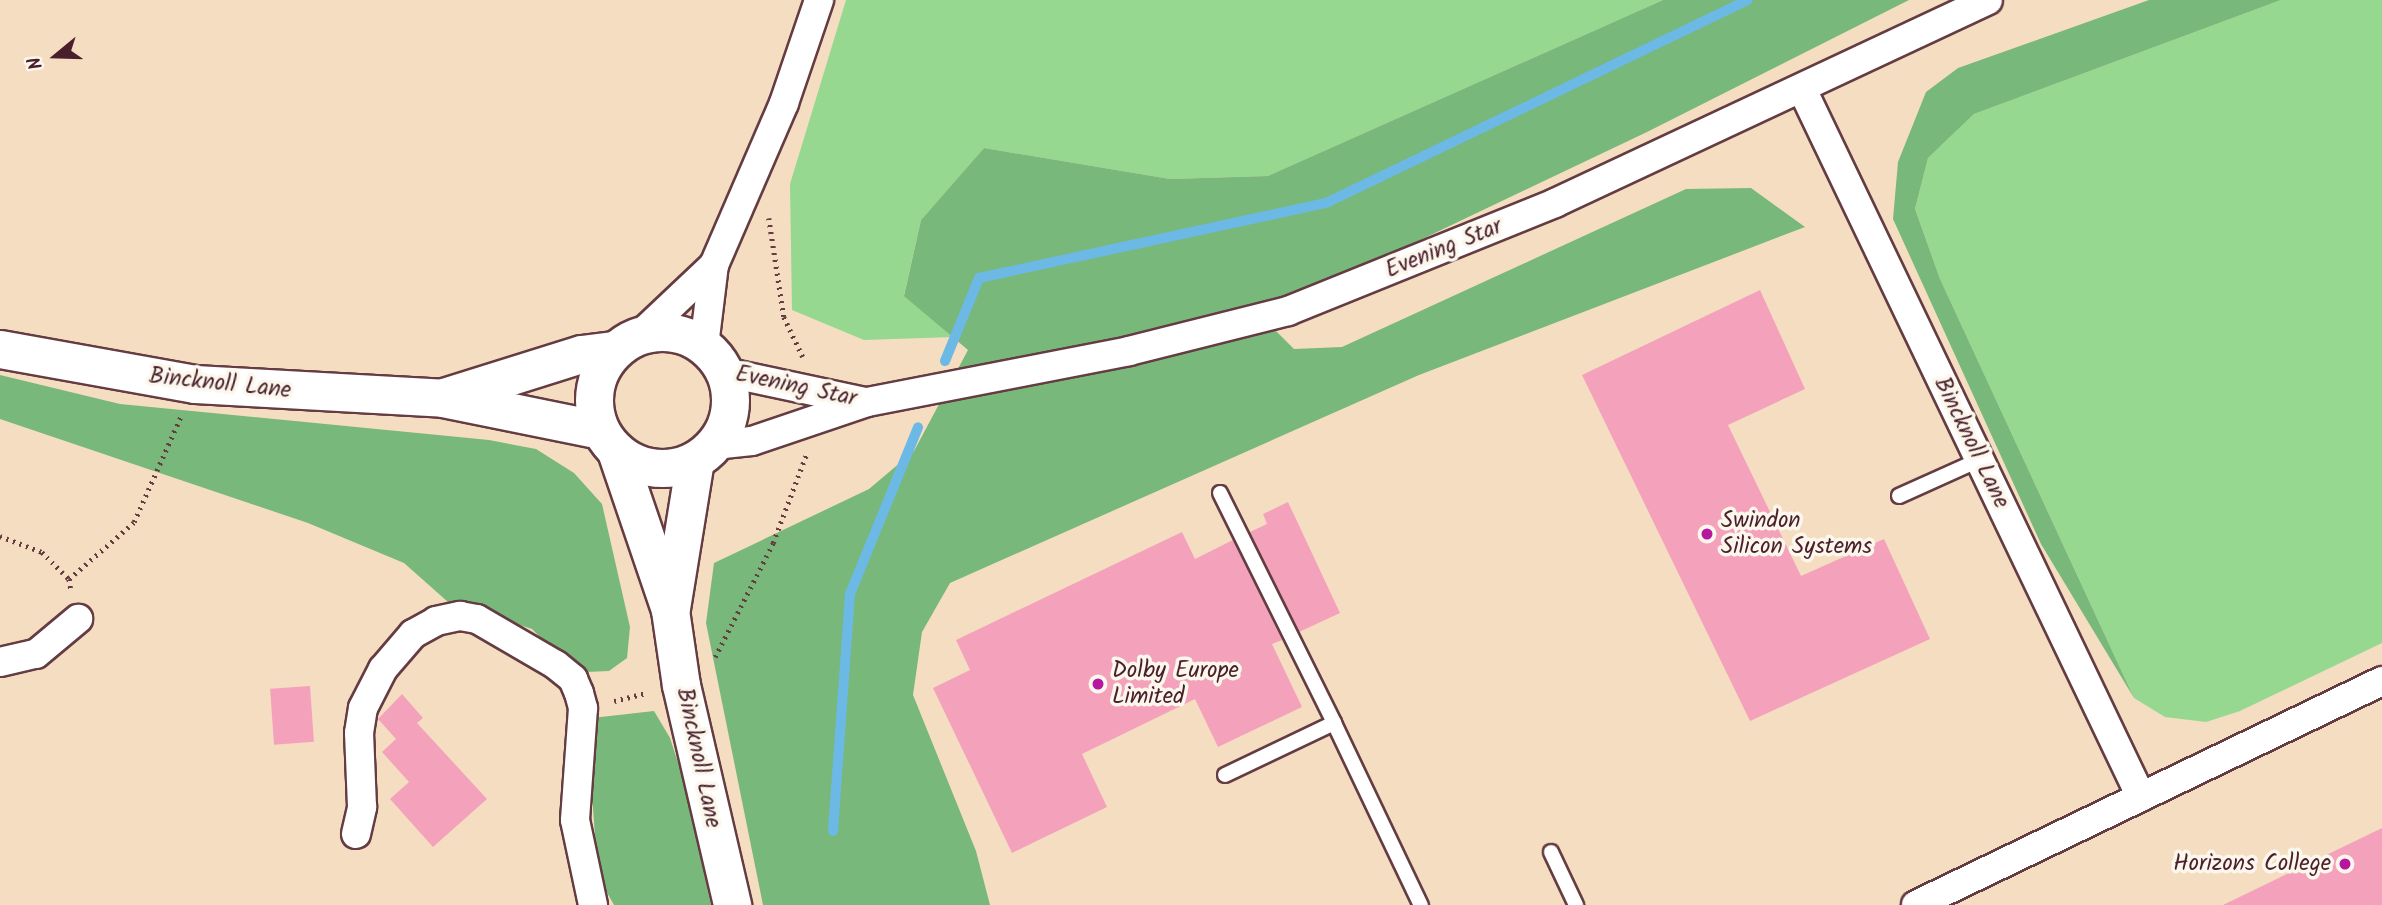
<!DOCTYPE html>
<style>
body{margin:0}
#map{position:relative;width:2382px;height:905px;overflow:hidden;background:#f5ddc2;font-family:Kalam,sans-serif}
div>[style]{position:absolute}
.green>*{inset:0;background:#96d88f}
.forest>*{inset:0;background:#78b87a}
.stream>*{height:10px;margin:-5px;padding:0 5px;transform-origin:5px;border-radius:5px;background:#6cb9e6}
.building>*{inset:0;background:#f4a2bc;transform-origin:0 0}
.path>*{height:4.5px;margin-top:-2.25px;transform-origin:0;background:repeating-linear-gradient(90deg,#643c42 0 2px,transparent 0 7px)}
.roads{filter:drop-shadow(2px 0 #643c42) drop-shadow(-2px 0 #643c42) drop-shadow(0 2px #643c42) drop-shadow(0 -2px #643c42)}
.service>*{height:14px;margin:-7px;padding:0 7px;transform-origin:7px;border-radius:7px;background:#fff}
.minor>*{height:28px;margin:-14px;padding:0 14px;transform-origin:14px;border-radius:14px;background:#fff}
.tertiary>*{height:37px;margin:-18.5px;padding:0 18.5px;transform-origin:18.5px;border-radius:18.5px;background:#fff}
.tertiary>.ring{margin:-18.5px;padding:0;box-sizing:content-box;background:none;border:37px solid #fff;border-radius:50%}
.dots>*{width:19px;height:19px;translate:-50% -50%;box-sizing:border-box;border:4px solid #fbf7ec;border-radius:50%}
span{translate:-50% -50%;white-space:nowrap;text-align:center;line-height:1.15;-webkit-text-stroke:7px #fbf7ec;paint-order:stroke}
.street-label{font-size:23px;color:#4a1f2b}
.poi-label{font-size:23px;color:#4a1f2b}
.left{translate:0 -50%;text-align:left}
.right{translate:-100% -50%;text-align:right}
.north{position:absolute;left:21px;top:21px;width:70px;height:70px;-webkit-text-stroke:5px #fbf7ec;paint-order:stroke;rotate:251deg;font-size:19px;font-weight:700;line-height:28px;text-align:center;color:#4a1f2b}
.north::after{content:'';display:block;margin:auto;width:24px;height:32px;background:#4a1f2b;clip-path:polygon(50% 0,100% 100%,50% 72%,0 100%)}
</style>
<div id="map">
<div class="green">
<i style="clip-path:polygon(846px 0,1663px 0,1268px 176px,1170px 179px,984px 148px,921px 220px,904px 295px,953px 337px,864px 340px,792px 310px,790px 184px)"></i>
<i style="clip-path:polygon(2281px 0,2382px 0,2382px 643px,2240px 711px,2206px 722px,2165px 717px,2134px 698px,1940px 279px,1915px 209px,1928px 158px,1974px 114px)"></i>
</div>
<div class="forest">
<i style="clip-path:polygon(1663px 0,1909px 0,1647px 132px,1374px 262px,1256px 311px,1294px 349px,1342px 347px,1686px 189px,1751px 188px,1805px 227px,1419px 375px,950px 583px,922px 632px,913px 695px,976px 851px,990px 905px,763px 905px,706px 623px,714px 563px,869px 489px,914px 451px,968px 350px,904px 296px,921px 220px,984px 148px,1170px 179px,1268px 176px)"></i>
<i style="clip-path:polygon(2149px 0,2281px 0,1974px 114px,1928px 158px,1915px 209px,1940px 279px,2134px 698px,2041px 544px,1893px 219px,1898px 162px,1926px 92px,1958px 68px)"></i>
<i style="clip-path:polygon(0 375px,120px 404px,489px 440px,536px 449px,574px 473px,602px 504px,630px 627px,627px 658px,609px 671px,586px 672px,562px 659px,532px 629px,448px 602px,404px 563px,308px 523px,0 419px)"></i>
<i style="clip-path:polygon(654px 711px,670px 738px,684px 781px,711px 905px,614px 905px,605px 889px,596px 851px,591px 779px,592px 718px)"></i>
</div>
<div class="stream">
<i style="left:945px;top:361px;width:90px;rotate:-67.7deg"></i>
<i style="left:979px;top:278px;width:355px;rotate:-12.2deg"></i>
<i style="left:1326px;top:203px;width:468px;rotate:-25.7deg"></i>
<i style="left:833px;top:831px;width:238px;rotate:-85.9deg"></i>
<i style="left:850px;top:594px;width:180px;rotate:-67.8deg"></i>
</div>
<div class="building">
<i style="clip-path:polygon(1760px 290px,1805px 389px,1728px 425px,1801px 576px,1884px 539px,1930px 639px,1750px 721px,1582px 375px)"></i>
<i style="clip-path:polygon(1288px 502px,1340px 613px,1299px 632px,1250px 532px,1267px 524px,1263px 514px)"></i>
<i style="clip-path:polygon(1182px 532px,1195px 559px,1233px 540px,1282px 640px,1272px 644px,1302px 707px,1218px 747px,1195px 699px,1082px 754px,1107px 807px,1012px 853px,933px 688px,970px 670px,956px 640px)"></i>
<i style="left:310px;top:686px;width:56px;height:40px;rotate:86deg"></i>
<i style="clip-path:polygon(402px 694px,423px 718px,417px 723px,487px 799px,433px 847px,390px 799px,409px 782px,382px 752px,396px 739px,378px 719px)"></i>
<i style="clip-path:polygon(2382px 828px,2382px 905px,2223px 905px)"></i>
</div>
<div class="path">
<i style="left:769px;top:218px;width:100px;rotate:81.4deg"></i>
<i style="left:784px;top:317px;width:44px;rotate:64.6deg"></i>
<i style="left:0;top:536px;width:45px;rotate:20.9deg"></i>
<i style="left:42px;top:552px;width:38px;rotate:45deg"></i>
<i style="left:69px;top:579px;width:10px;rotate:79deg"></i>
<i style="left:69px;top:579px;width:86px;rotate:-41.2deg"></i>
<i style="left:134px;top:522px;width:116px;rotate:-66.1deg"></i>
<i style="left:715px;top:657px;width:128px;rotate:-63deg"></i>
<i style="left:773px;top:543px;width:94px;rotate:-69.4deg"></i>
<i style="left:614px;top:701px;width:34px;rotate:-14deg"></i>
</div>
<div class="roads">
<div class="service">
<i style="left:1220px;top:493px;width:257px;rotate:63.6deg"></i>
<i style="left:1899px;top:496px;width:88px;rotate:-24.2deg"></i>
<i style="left:1225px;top:775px;width:121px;rotate:-25.5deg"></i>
<i style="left:1334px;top:723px;width:202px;rotate:64.5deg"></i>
<i style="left:1551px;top:852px;width:59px;rotate:64.7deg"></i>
</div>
<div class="minor">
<i style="left:1802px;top:89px;width:785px;rotate:64.41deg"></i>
<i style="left:640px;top:335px;width:102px;rotate:-43.4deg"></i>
<i style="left:704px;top:346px;width:82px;rotate:-83deg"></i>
<i style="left:714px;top:265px;width:176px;rotate:-66.6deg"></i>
<i style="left:784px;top:103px;width:109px;rotate:-71.2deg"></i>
<i style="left:724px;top:372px;width:144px;rotate:12deg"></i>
<i style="left:714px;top:445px;width:38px;rotate:-6deg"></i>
<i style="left:752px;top:441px;width:121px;rotate:-18.7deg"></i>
<i style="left:867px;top:402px;width:267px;rotate:-11deg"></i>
<i style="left:1129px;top:351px;width:164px;rotate:-14.1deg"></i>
<i style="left:1288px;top:311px;width:288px;rotate:-22deg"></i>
<i style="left:1555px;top:203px;width:478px;rotate:-25.1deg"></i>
<i style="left:0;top:662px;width:37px;rotate:-13deg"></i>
<i style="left:36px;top:654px;width:55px;rotate:-39.8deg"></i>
<i style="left:356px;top:834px;width:28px;rotate:-77deg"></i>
<i style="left:362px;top:807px;width:74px;rotate:-92.3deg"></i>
<i style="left:359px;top:733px;width:25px;rotate:-81deg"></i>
<i style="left:363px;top:708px;width:44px;rotate:-62.9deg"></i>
<i style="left:383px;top:669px;width:46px;rotate:-49.4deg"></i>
<i style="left:413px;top:634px;width:26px;rotate:-29deg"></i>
<i style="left:436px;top:621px;width:25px;rotate:-12deg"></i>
<i style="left:460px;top:616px;width:17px;rotate:10deg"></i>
<i style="left:477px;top:619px;width:91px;rotate:30.2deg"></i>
<i style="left:556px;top:665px;width:22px;rotate:39deg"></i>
<i style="left:573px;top:679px;width:15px;rotate:67deg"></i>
<i style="left:579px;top:693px;width:16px;rotate:75deg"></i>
<i style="left:583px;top:708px;width:112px;rotate:94.1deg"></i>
<i style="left:575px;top:820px;width:87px;rotate:78deg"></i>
<i style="left:1916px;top:905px;width:517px;rotate:-25.67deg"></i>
</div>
<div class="tertiary">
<i class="ring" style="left:594px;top:332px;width:99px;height:99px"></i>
<i style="left:0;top:349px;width:198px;rotate:10.2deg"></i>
<i style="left:195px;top:384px;width:248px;rotate:3.2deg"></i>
<i style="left:443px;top:398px;width:160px;rotate:11.5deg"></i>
<i style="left:444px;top:397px;width:144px;rotate:-17.4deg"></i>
<i style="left:581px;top:354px;width:34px;rotate:-7deg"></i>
<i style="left:616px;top:451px;width:168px;rotate:71.2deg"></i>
<i style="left:670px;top:610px;width:76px;rotate:81.7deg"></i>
<i style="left:681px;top:685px;width:226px;rotate:76.9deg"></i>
<i style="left:671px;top:608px;width:150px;rotate:-80.8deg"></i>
</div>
</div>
<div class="dots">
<i style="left:1707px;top:534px;background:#b5179e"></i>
<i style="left:1098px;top:684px;background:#b5179e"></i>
<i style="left:2345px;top:864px;background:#b5179e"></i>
</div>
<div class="street-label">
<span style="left:1444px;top:249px;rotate:-22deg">Evening Star</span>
<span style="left:220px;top:384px;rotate:6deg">Bincknoll Lane</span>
<span style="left:796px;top:387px;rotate:12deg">Evening Star</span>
<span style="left:1971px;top:443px;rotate:64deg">Bincknoll Lane</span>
<span style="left:698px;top:758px;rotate:78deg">Bincknoll Lane</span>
</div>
<div class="poi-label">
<span class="left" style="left:1721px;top:534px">Swindon<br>Silicon Systems</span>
<span class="left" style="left:1112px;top:684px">Dolby Europe<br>Limited</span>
<span class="right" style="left:2331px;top:864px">Horizons College</span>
</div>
<div class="north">N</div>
</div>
